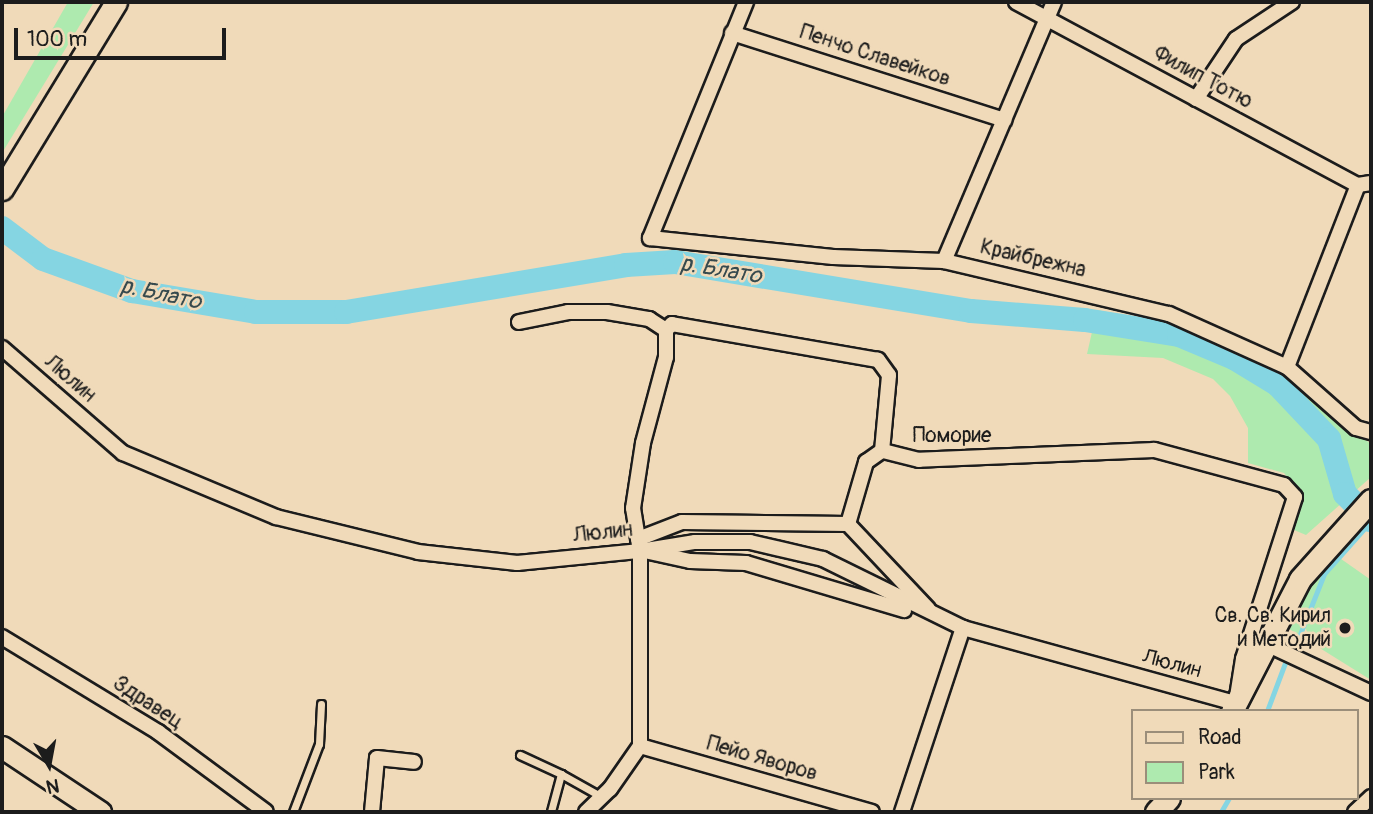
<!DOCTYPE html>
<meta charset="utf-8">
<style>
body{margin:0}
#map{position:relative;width:1373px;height:814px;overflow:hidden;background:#f0dab9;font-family:Pangolin,sans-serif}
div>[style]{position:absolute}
.green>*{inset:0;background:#aeeaaf}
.stream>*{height:4.5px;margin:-2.25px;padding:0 2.25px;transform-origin:2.25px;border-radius:2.25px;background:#85d5e2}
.river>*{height:24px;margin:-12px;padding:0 12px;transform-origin:12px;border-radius:12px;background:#85d5e2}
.roads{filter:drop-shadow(2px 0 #1c1c1c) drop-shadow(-2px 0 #1c1c1c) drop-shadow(0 2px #1c1c1c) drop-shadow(0 -2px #1c1c1c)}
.lane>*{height:7px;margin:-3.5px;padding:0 3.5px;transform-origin:3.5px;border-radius:3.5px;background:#f0dab9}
.street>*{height:14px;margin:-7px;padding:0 7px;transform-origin:7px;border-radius:7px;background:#f0dab9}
.secondary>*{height:21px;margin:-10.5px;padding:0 10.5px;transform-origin:10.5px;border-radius:10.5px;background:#f0dab9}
.dots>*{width:19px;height:19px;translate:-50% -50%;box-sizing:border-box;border:4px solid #f0dab9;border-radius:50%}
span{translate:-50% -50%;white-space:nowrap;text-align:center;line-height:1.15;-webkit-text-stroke:5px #f0dab9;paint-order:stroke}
.street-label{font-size:21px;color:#1c1c1c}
.poi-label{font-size:21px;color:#1c1c1c}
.right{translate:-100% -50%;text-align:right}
.water-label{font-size:23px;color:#364a4e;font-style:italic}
.frame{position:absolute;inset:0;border:4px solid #1c1c1c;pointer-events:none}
.legend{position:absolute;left:1131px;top:709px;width:228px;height:91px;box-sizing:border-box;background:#f0dab9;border:2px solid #9b8e7a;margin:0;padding:9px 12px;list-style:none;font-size:21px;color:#1c1c1c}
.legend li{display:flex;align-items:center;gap:14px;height:35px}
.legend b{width:35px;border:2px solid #9b8e7a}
.north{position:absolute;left:14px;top:730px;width:70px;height:70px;-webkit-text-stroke:5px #f0dab9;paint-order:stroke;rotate:170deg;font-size:19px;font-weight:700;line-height:28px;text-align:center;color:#1c1c1c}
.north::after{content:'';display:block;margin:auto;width:24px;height:32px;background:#1c1c1c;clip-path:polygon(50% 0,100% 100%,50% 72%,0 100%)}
.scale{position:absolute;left:14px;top:28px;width:212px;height:32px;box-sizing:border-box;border:4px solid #1c1c1c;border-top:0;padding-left:9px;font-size:21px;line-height:24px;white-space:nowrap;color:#1c1c1c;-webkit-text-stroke:5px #f0dab9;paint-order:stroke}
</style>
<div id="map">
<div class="green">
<i style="clip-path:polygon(68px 2px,94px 2px,2px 153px,2px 117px)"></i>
<i style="clip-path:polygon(1097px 310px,1180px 326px,1274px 371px,1371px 444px,1371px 477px,1306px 535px,1294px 530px,1303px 497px,1284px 473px,1248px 463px,1248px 428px,1230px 396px,1213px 379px,1163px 358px,1087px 354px)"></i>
<i style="clip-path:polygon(1334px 554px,1371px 580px,1371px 680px,1286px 627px,1317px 573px)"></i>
</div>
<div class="stream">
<i style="left:1297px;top:642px;width:73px;rotate:-68.3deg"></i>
<i style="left:1324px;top:574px;width:71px;rotate:-48.4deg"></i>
<i style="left:1267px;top:711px;width:51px;rotate:-69.4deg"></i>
<i style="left:1221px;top:812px;width:16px;rotate:-60deg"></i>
</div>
<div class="river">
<i style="left:2px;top:228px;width:51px;rotate:37.1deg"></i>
<i style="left:43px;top:259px;width:95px;rotate:19.8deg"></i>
<i style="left:132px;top:291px;width:126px;rotate:9.6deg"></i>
<i style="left:256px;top:312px;width:90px"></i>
<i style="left:346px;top:312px;width:284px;rotate:-9.5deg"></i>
<i style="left:626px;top:265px;width:49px;rotate:-3.5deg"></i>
<i style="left:675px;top:262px;width:300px;rotate:9.4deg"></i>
<i style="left:971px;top:311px;width:114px;rotate:4.5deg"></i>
<i style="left:1085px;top:320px;width:95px;rotate:9.1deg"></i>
<i style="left:1179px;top:335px;width:60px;rotate:22.7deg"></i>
<i style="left:1234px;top:358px;width:50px;rotate:31.2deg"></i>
<i style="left:1277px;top:384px;width:76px;rotate:46.6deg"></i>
<i style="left:1329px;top:439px;width:57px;rotate:73.8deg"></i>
<i style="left:1345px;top:494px;width:37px;rotate:45deg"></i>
</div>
<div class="roads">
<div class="lane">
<i style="left:520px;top:755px;width:45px;rotate:24.9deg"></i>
<i style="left:561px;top:774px;width:39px;rotate:105deg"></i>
<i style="left:561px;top:774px;width:47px;rotate:29.3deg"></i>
<i style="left:293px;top:812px;width:73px;rotate:-69.1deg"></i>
<i style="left:319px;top:744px;width:40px;rotate:-87.1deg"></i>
</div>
<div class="street">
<i style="left:746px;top:2px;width:255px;rotate:112.1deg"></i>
<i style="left:650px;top:238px;width:184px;rotate:5.9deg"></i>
<i style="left:833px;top:257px;width:111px;rotate:2.1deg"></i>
<i style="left:944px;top:261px;width:231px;rotate:13.3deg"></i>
<i style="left:1169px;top:314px;width:129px;rotate:24.2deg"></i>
<i style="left:1287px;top:367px;width:92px;rotate:41.5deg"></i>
<i style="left:1356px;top:428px;width:16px;rotate:15deg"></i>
<i style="left:1016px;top:2px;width:388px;rotate:28.2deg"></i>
<i style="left:1358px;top:185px;width:13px;rotate:-9deg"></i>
<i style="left:732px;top:33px;width:286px;rotate:17.7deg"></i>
<i style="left:1196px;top:99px;width:72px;rotate:-56.3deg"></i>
<i style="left:1236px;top:39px;width:67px;rotate:-33.5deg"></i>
<i style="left:944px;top:261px;width:281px;rotate:-67deg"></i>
<i style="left:519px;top:322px;width:50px;rotate:-11.5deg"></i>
<i style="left:568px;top:312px;width:39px"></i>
<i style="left:607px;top:312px;width:43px;rotate:9.5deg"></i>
<i style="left:649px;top:319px;width:20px;rotate:33deg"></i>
<i style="left:2px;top:348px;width:160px;rotate:41deg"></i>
<i style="left:123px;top:453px;width:166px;rotate:22.7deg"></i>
<i style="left:276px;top:517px;width:146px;rotate:13.8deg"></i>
<i style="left:418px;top:552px;width:100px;rotate:6.3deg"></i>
<i style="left:517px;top:563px;width:124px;rotate:-5.6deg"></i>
<i style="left:640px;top:551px;width:56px;rotate:-9.3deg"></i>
<i style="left:695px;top:542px;width:55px"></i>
<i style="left:750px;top:542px;width:75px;rotate:13.1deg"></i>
<i style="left:823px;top:559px;width:156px;rotate:26.2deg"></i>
<i style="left:963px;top:628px;width:283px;rotate:15.4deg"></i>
<i style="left:1236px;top:703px;width:45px;rotate:-81deg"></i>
<i style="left:1243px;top:659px;width:170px;rotate:-72.2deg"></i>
<i style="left:1295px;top:497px;width:16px;rotate:-133deg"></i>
<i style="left:1284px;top:485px;width:135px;rotate:-164.9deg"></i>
<i style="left:1154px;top:450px;width:235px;rotate:177.6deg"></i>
<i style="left:919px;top:460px;width:38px;rotate:-166deg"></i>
<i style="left:882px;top:451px;width:76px;rotate:-84.7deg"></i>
<i style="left:889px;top:375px;width:19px;rotate:-126deg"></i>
<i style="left:878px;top:360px;width:209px;rotate:-170.1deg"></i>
<i style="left:672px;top:324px;width:8px;rotate:135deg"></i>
<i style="left:666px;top:330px;width:27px;rotate:90deg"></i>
<i style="left:666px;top:357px;width:89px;rotate:105deg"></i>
<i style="left:643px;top:443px;width:66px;rotate:98.7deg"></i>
<i style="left:633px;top:508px;width:44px;rotate:80.8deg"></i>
<i style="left:640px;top:551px;width:195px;rotate:90deg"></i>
<i style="left:1287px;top:367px;width:195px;rotate:-68.7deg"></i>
<i style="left:848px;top:524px;width:65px;rotate:-73.8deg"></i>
<i style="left:866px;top:462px;width:19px;rotate:-35deg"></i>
<i style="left:638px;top:539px;width:47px;rotate:-21.1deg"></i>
<i style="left:682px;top:522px;width:166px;rotate:0.7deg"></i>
<i style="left:848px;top:524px;width:117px;rotate:46.7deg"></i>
<i style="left:649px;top:552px;width:42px;rotate:12.4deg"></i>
<i style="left:690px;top:561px;width:56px;rotate:2deg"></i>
<i style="left:746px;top:563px;width:165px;rotate:16.6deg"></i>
<i style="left:2px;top:637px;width:183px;rotate:31.3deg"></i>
<i style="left:158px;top:732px;width:134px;rotate:36.5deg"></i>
<i style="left:1264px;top:643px;width:118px;rotate:25deg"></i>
<i style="left:640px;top:746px;width:241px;rotate:15.9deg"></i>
<i style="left:372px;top:812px;width:54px;rotate:-84.7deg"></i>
<i style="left:377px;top:758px;width:37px;rotate:6deg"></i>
<i style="left:586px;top:812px;width:33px;rotate:-44deg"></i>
<i style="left:610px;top:789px;width:52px;rotate:-55.1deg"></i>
<i style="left:902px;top:812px;width:194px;rotate:-71.7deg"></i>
<i style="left:1355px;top:812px;width:22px;rotate:-43deg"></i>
</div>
<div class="secondary">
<i style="left:2px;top:189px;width:219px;rotate:-58.6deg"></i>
<i style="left:1232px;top:711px;width:148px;rotate:-62.7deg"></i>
<i style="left:1300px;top:579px;width:106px;rotate:-48.1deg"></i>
<i style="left:2px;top:747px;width:118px;rotate:33.6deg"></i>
<i style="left:1156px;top:812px;width:19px;rotate:-47deg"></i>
</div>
</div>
<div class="dots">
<i style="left:1345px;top:628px;background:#1c1c1c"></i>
</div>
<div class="street-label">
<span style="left:875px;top:56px;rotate:18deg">Пенчо Славейков</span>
<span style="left:1203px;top:78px;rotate:28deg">Филип Тотю</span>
<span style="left:1033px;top:259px;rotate:13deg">Крайбрежна</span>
<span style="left:70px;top:379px;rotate:41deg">Люлин</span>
<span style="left:952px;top:436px">Поморие</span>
<span style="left:603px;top:533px;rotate:-6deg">Люлин</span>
<span style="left:1172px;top:664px;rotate:15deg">Люлин</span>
<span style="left:148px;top:703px;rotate:33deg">Здравец</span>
<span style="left:762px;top:759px;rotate:16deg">Пейо Яворов</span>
</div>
<div class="poi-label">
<span class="right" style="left:1331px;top:628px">Св. Св. Кирил<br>и Методий</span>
</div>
<div class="water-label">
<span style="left:721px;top:270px;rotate:9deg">р. Блато</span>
<span style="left:161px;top:294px;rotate:12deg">р. Блато</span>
</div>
<div class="frame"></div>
<ul class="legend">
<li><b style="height:9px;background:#f0dab9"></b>Road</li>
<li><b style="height:19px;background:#aeeaaf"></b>Park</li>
</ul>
<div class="north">N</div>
<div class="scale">100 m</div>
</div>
